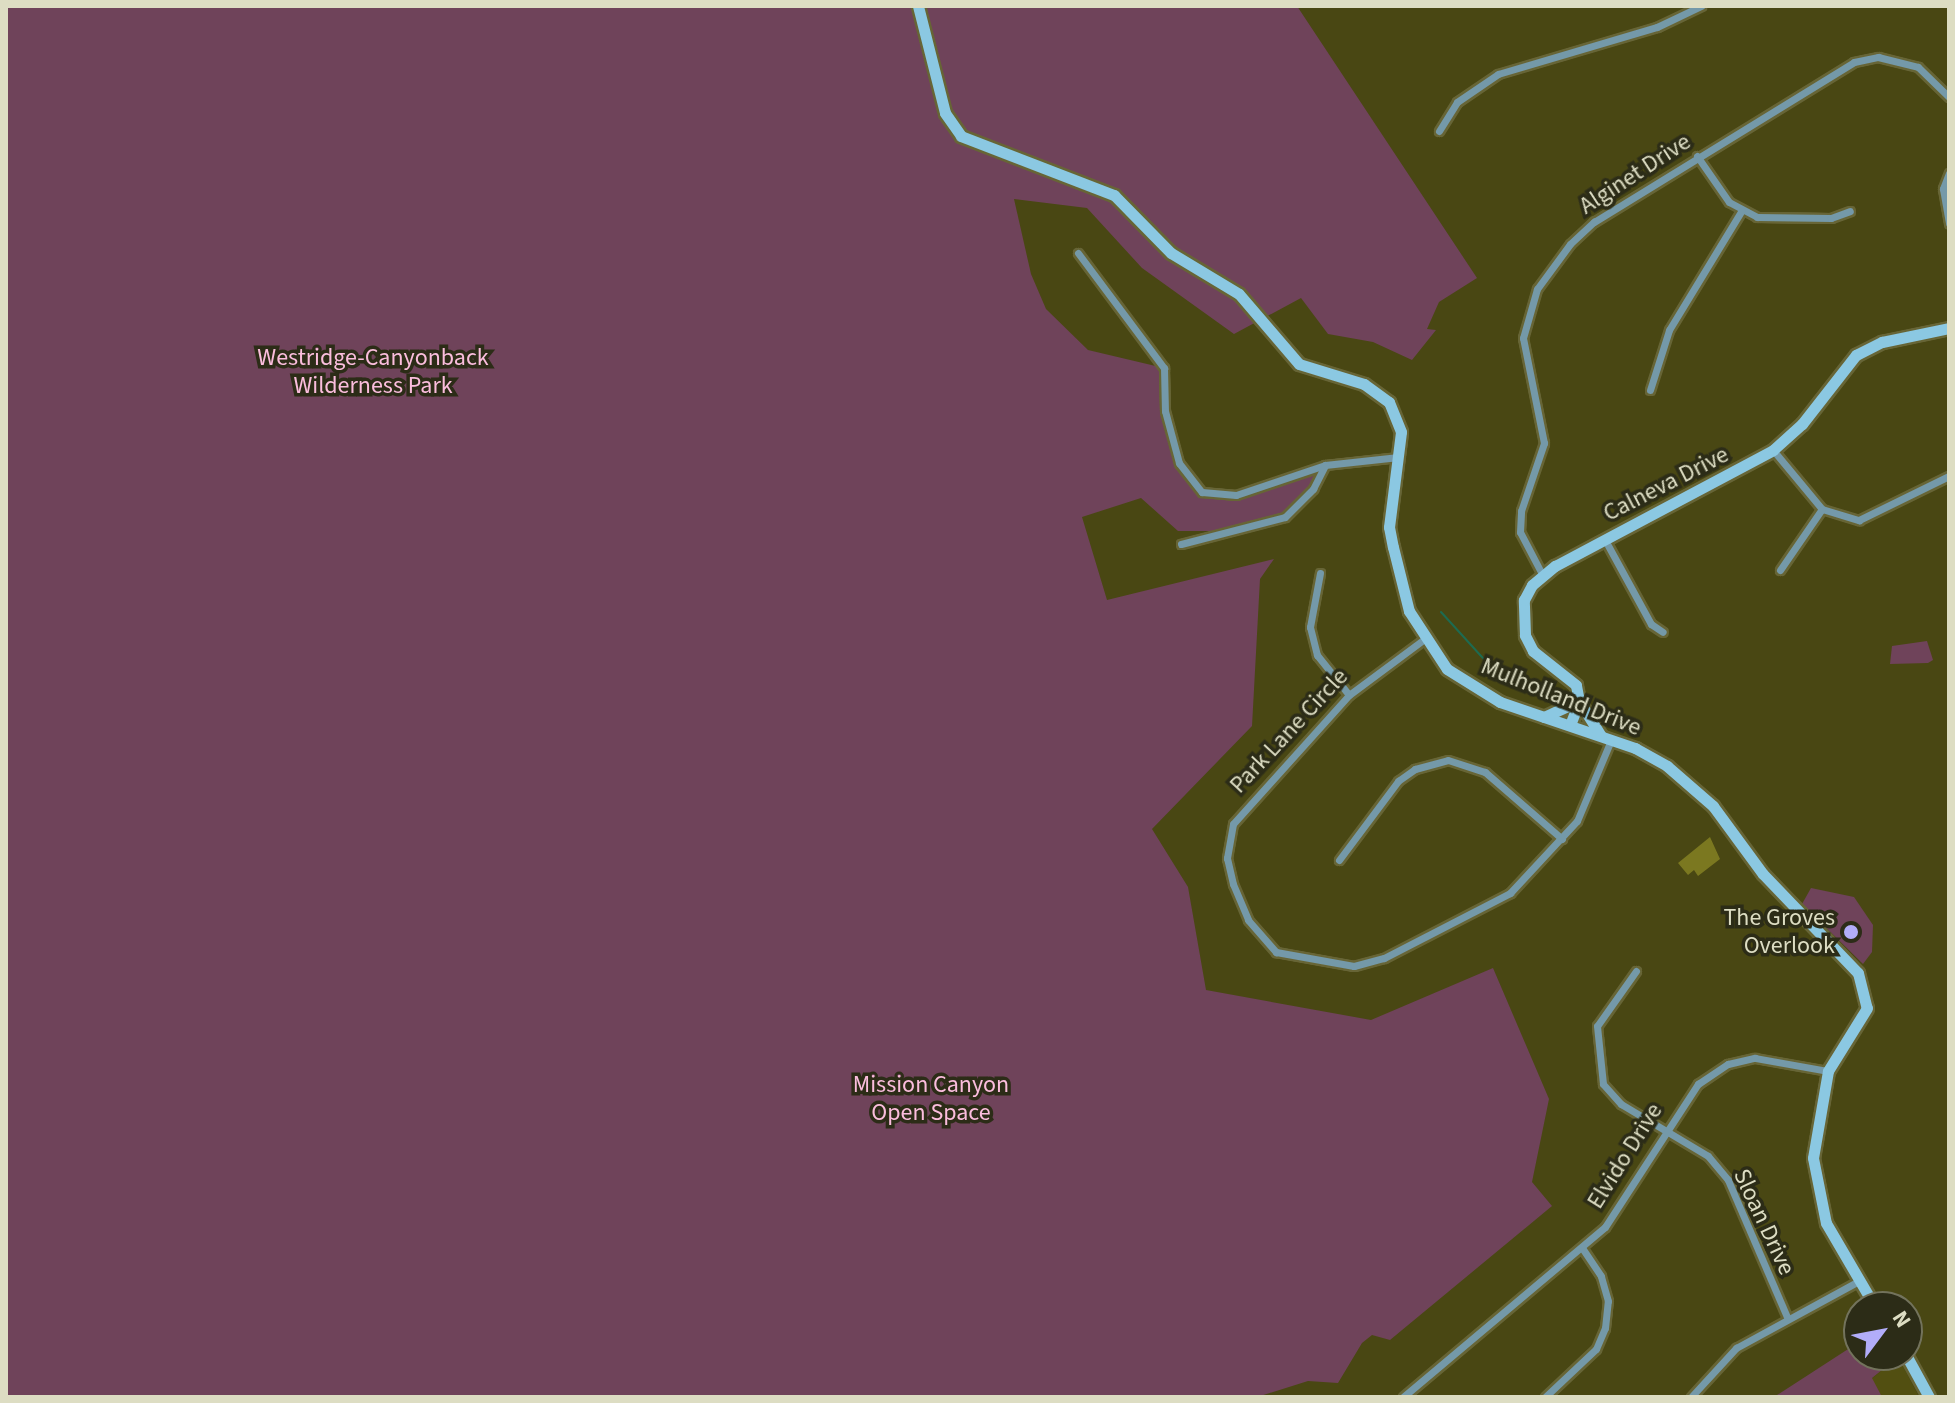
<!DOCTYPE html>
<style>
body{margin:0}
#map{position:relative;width:1955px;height:1403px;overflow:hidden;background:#494713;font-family:"Source Sans 3",sans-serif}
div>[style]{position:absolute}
.built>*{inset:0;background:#524f11}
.green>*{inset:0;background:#6f435a}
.stream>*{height:2px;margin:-1px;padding:0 1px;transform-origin:1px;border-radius:1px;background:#1d6b51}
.building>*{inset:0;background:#7b7820}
.roads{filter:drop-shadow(2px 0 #676536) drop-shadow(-2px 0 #676536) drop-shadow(0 2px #676536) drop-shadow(0 -2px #676536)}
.street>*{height:7px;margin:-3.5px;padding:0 3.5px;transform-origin:3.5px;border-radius:3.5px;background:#7499a9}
.secondary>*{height:11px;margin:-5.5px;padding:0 5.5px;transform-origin:5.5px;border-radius:5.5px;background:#8bc8e2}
.dots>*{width:22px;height:22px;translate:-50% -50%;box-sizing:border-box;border:4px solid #2c2c17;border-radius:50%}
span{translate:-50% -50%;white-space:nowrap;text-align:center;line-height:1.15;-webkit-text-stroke:7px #2c2c17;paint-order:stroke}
.street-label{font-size:24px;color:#ddddc3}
.park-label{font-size:24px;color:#fbbddd}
.poi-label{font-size:24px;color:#ddddc3}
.right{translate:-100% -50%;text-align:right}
.frame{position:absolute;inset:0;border:8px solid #ddddc3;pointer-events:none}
.north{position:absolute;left:1843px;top:1291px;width:80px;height:80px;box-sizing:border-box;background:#2c2c17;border:2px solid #73735c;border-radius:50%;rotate:58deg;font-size:22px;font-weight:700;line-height:32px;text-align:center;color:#ddddc3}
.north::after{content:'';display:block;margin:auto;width:28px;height:36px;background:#b2adf9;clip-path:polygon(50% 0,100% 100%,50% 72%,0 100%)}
</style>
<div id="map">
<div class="built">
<i style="clip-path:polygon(1898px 1357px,1919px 1397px,1878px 1397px,1869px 1381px)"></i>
</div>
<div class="green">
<i style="clip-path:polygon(6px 6px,1297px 6px,1477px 278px,1439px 302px,1427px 329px,1436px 330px,1412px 360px,1373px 342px,1328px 334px,1301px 298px,1234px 334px,1142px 268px,1087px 208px,1014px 199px,1031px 274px,1046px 309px,1088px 350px,1164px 368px,1165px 411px,1179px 463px,1202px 492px,1236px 495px,1325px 465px,1285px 517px,1246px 531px,1178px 531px,1141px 498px,1082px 517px,1107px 600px,1274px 559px,1260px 579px,1252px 726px,1152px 829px,1188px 887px,1206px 990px,1371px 1020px,1493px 968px,1549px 1099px,1532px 1182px,1552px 1206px,1390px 1340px,1372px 1335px,1362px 1343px,1338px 1383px,1308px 1381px,1257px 1397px,6px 1397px)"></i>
<i style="clip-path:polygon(1927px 641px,1933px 660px,1928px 663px,1890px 664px,1892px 646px)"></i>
<i style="clip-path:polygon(1811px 888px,1854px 897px,1873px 925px,1872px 952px,1863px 964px,1802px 904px)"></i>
<i style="clip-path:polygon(1859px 1342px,1859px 1355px,1898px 1357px,1872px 1378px,1882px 1397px,1774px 1397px)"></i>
</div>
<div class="stream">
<i style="left:1441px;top:612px;width:74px;rotate:47.7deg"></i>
<i style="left:1491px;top:667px;width:52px;rotate:28.5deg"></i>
<i style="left:1537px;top:692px;width:34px;rotate:8deg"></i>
<i style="left:1549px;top:696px;width:13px;rotate:51deg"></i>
</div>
<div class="building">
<i style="clip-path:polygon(1710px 837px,1720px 859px,1698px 876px,1694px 870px,1688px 875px,1678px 863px)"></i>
</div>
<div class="roads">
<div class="street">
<i style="left:1439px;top:131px;width:34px;rotate:-58deg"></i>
<i style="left:1457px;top:102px;width:50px;rotate:-34.3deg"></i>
<i style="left:1498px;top:74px;width:166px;rotate:-16.5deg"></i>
<i style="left:1657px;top:27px;width:49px;rotate:-25.5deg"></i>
<i style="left:1697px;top:156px;width:56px;rotate:55.2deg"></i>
<i style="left:1729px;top:202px;width:32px;rotate:28deg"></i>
<i style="left:1757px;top:217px;width:74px;rotate:0.8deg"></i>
<i style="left:1831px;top:218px;width:20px;rotate:-20deg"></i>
<i style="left:1949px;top:173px;width:17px;rotate:111deg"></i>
<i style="left:1943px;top:189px;width:35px;rotate:80deg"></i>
<i style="left:1078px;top:253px;width:144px;rotate:53.2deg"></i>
<i style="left:1164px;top:368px;width:43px;rotate:88.7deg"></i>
<i style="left:1165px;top:411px;width:54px;rotate:74.9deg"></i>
<i style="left:1179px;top:463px;width:37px;rotate:52deg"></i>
<i style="left:1202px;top:492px;width:34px;rotate:5deg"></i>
<i style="left:1236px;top:495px;width:94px;rotate:-18.6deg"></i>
<i style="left:1325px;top:465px;width:74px;rotate:-6.2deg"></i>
<i style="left:1650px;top:390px;width:63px;rotate:-72.4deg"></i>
<i style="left:1669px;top:330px;width:140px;rotate:-58.7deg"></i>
<i style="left:1773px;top:450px;width:77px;rotate:50.3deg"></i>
<i style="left:1822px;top:509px;width:39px;rotate:17deg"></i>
<i style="left:1859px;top:520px;width:100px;rotate:-26.1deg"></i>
<i style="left:1605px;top:540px;width:96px;rotate:61.3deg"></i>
<i style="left:1651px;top:624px;width:14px;rotate:34deg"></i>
<i style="left:1181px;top:544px;width:107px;rotate:-14.6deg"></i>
<i style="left:1285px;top:517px;width:40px;rotate:-45deg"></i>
<i style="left:1313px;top:489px;width:27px;rotate:-63deg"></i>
<i style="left:1780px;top:570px;width:74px;rotate:-55.5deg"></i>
<i style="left:1320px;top:573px;width:55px;rotate:100.5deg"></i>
<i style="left:1310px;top:627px;width:29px;rotate:76deg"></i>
<i style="left:1317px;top:655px;width:51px;rotate:51.3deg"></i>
<i style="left:1542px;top:574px;width:47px;rotate:-117.6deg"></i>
<i style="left:1520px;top:532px;width:21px;rotate:-87deg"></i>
<i style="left:1521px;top:511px;width:72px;rotate:-71.3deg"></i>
<i style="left:1544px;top:443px;width:107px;rotate:-101.3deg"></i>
<i style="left:1523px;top:338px;width:51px;rotate:-74.1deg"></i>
<i style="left:1537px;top:289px;width:56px;rotate:-53.7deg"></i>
<i style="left:1570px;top:244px;width:33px;rotate:-43deg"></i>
<i style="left:1594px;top:222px;width:305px;rotate:-31.6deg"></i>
<i style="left:1854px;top:62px;width:25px;rotate:-12deg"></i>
<i style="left:1878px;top:57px;width:41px;rotate:14deg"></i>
<i style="left:1918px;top:67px;width:43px;rotate:44.1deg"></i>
<i style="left:1423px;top:640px;width:92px;rotate:143.4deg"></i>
<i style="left:1349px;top:695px;width:173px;rotate:132deg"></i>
<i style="left:1233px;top:824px;width:35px;rotate:100deg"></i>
<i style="left:1227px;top:858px;width:27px;rotate:77deg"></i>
<i style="left:1233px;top:884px;width:39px;rotate:67deg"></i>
<i style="left:1248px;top:920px;width:43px;rotate:48.8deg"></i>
<i style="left:1276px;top:952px;width:79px;rotate:10.2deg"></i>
<i style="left:1354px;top:966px;width:31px;rotate:-15deg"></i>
<i style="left:1384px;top:958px;width:142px;rotate:-27.3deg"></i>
<i style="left:1510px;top:893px;width:98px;rotate:-47.1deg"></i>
<i style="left:1577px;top:821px;width:88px;rotate:-67.2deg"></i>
<i style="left:1339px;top:860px;width:99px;rotate:-53.2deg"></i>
<i style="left:1398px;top:781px;width:21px;rotate:-35deg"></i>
<i style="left:1415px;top:769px;width:34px;rotate:-15deg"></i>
<i style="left:1448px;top:760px;width:39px;rotate:18deg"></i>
<i style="left:1485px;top:772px;width:102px;rotate:41deg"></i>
<i style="left:1636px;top:971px;width:67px;rotate:125.3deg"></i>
<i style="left:1597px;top:1026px;width:58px;rotate:84.1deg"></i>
<i style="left:1603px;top:1084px;width:27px;rotate:48deg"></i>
<i style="left:1621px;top:1104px;width:101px;rotate:30.9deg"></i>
<i style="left:1708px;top:1156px;width:31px;rotate:50deg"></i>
<i style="left:1728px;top:1180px;width:151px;rotate:66.7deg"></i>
<i style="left:1403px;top:1397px;width:264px;rotate:-40.1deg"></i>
<i style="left:1605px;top:1227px;width:171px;rotate:-57deg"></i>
<i style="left:1698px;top:1084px;width:36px;rotate:-34deg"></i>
<i style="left:1728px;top:1064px;width:28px;rotate:-13deg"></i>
<i style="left:1755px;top:1058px;width:74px;rotate:10.1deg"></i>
<i style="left:1545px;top:1397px;width:70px;rotate:-43.3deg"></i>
<i style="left:1596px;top:1349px;width:23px;rotate:-67deg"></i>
<i style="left:1605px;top:1328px;width:27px;rotate:-84deg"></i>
<i style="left:1608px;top:1301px;width:26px;rotate:-106deg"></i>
<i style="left:1601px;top:1276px;width:34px;rotate:-124deg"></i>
<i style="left:1691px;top:1397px;width:67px;rotate:-47.4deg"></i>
<i style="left:1736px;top:1348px;width:138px;rotate:-28.6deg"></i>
</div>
<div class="secondary">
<i style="left:918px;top:6px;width:110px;rotate:75.8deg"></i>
<i style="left:945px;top:113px;width:28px;rotate:55deg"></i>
<i style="left:961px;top:136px;width:164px;rotate:21.1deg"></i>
<i style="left:1114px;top:195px;width:81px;rotate:45.5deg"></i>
<i style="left:1171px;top:253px;width:79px;rotate:31.1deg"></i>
<i style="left:1239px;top:294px;width:92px;rotate:49.4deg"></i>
<i style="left:1299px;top:364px;width:68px;rotate:17.1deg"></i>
<i style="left:1364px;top:384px;width:31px;rotate:36deg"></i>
<i style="left:1389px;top:402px;width:32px;rotate:68deg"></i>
<i style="left:1401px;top:432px;width:96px;rotate:97.2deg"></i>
<i style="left:1389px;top:527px;width:20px;rotate:79deg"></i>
<i style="left:1393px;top:547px;width:66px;rotate:76deg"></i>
<i style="left:1409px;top:611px;width:69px;rotate:56.8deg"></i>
<i style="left:1447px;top:669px;width:62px;rotate:31.9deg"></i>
<i style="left:1500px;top:702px;width:143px;rotate:18.8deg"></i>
<i style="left:1635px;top:748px;width:37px;rotate:29deg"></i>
<i style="left:1667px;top:766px;width:61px;rotate:41deg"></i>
<i style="left:1713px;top:806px;width:84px;rotate:53.7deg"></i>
<i style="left:1763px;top:874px;width:137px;rotate:46.2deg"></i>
<i style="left:1858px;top:973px;width:36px;rotate:76deg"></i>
<i style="left:1867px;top:1008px;width:74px;rotate:121.8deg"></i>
<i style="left:1828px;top:1071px;width:88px;rotate:99.8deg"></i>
<i style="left:1813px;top:1158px;width:66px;rotate:78.7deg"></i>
<i style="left:1826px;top:1223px;width:97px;rotate:59.7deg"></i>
<i style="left:1544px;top:717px;width:38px;rotate:-25deg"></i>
<i style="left:1579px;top:701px;width:41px;rotate:57.8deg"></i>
<i style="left:1570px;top:725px;width:26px;rotate:-69deg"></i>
<i style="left:1579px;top:701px;width:16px;rotate:-101deg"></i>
<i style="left:1576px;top:685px;width:55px;rotate:-141.7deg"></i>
<i style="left:1533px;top:651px;width:18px;rotate:-117deg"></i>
<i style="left:1525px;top:635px;width:35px;rotate:-92deg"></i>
<i style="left:1524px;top:600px;width:17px;rotate:-62deg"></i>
<i style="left:1532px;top:585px;width:30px;rotate:-40deg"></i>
<i style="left:1555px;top:566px;width:247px;rotate:-28deg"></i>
<i style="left:1773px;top:450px;width:39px;rotate:-42deg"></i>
<i style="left:1802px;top:424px;width:88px;rotate:-52deg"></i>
<i style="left:1856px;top:355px;width:29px;rotate:-27deg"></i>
<i style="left:1882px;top:342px;width:68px;rotate:-11.8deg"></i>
<i style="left:1906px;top:1355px;width:48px;rotate:61.3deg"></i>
</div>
</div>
<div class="dots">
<i style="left:1851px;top:932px;background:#b2adf9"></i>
</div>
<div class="street-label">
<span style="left:1635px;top:174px;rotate:-33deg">Alginet Drive</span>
<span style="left:1666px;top:484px;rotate:-27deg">Calneva Drive</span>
<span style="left:1561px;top:697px;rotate:22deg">Mulholland Drive</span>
<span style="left:1289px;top:731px;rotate:-47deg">Park Lane Circle</span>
<span style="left:1625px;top:1156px;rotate:-58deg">Elvido Drive</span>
<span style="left:1764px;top:1222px;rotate:65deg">Sloan Drive</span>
</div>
<div class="park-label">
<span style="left:373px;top:372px">Westridge-Canyonback<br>Wilderness Park</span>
<span style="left:931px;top:1099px">Mission Canyon<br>Open Space</span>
</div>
<div class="poi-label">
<span class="right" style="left:1835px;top:932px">The Groves<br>Overlook</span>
</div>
<div class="frame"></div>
<div class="north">N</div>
</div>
